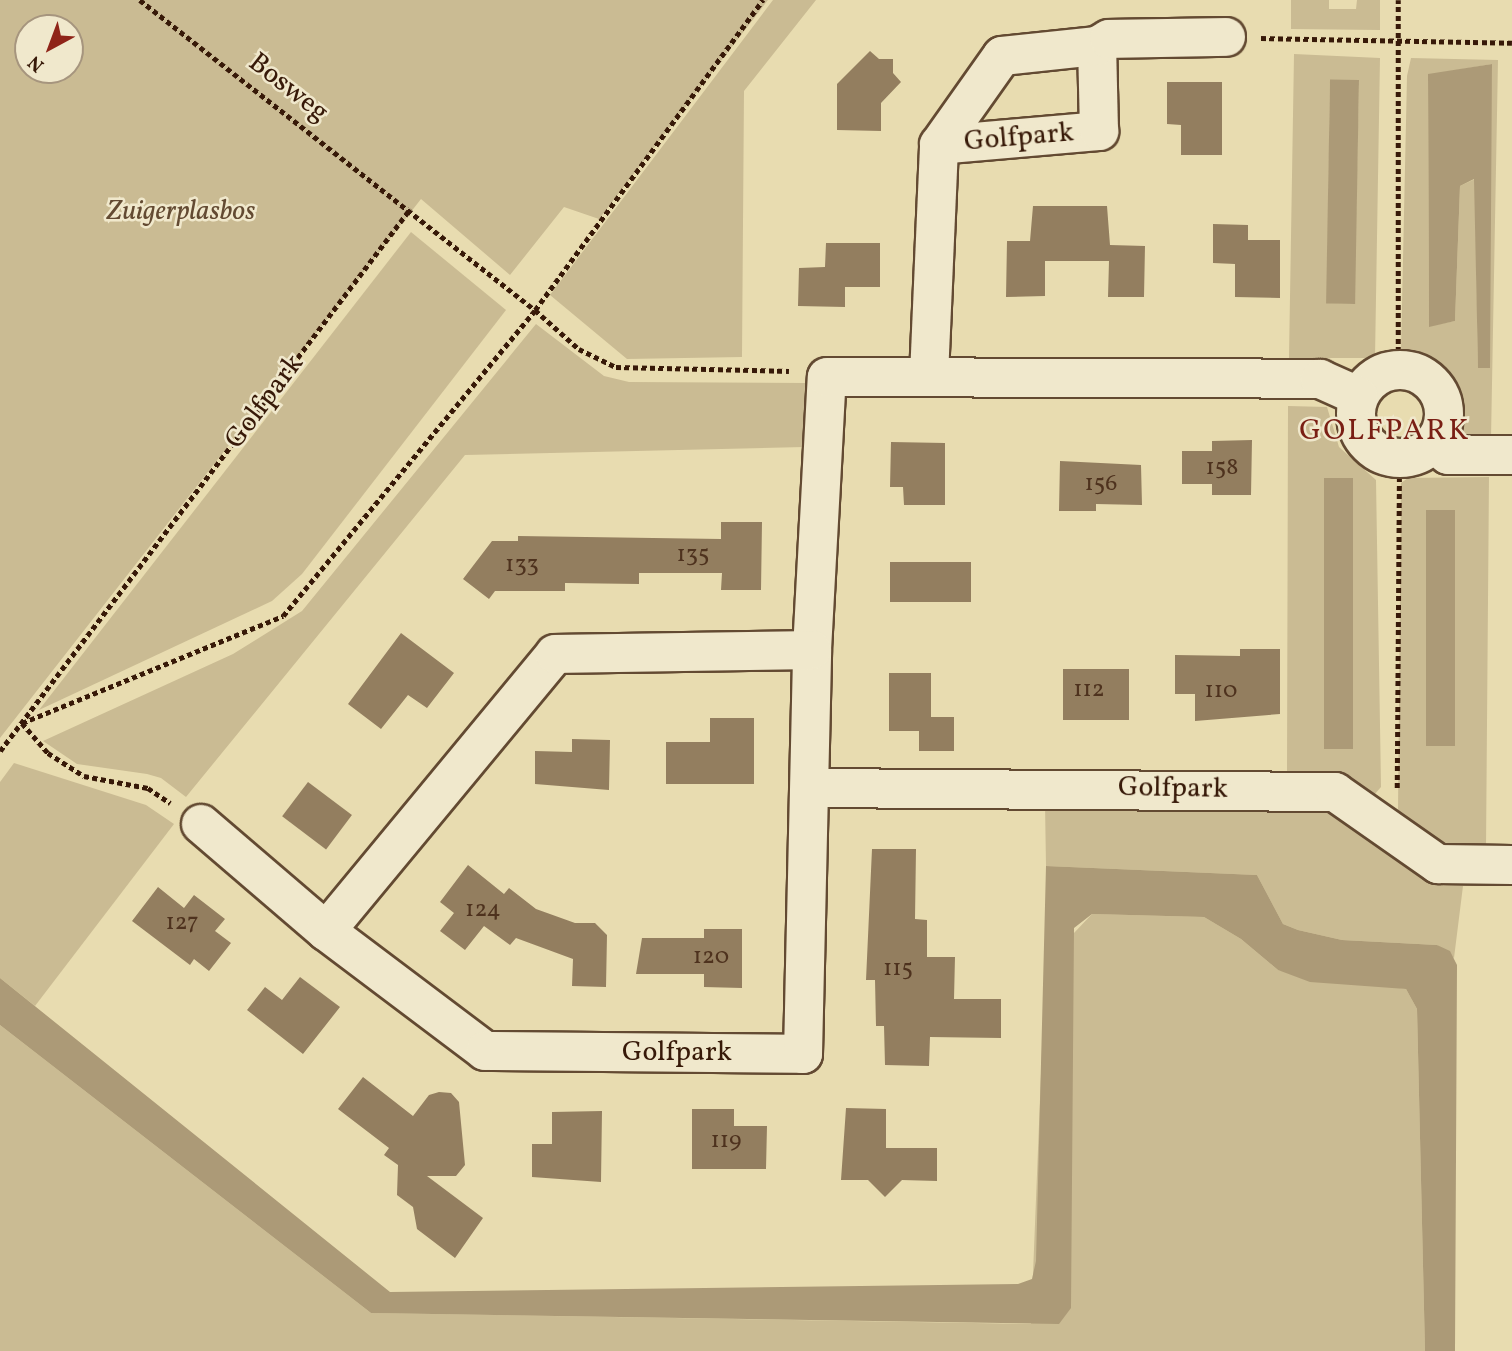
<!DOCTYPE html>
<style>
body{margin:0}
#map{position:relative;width:1512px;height:1351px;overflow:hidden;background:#e8dcb0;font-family:Vollkorn,serif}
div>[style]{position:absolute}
.green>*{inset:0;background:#cabb93}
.water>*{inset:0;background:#ac9a77;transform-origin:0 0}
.building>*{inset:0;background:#937e5f;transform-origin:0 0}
.path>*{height:4.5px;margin-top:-2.25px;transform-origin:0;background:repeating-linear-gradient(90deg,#371908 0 5px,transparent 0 8.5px)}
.roads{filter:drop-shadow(2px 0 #634a32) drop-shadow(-2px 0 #634a32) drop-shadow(0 2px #634a32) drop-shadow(0 -2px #634a32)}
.minor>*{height:38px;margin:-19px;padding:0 19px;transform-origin:19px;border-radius:19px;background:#f0e8cc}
.minor>.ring{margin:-19px;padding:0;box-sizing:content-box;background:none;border:38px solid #f0e8cc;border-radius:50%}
span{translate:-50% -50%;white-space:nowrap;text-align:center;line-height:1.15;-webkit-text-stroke:5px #f0e8cc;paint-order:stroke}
.number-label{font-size:24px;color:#4e321e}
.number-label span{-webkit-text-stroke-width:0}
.street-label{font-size:28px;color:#371908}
.park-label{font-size:28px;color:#634a32;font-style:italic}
.neighbourhood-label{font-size:30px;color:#7a1f14;letter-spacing:2px}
.north{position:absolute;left:14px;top:14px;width:70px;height:70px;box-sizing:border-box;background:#f0e8cc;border:2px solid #a6957e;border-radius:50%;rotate:221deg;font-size:19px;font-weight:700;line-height:28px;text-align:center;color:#371908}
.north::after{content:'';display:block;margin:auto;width:24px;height:32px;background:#8f2418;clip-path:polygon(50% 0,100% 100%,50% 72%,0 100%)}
</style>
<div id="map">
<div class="green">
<i style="clip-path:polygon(evenodd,0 0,768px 0,599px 219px,564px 207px,510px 275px,421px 199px,0 738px,0 0,70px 28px,70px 70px,28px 70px,28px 28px,70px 28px)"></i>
<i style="clip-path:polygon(773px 0,816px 0,744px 91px,742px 357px,627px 359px,550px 295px)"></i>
<i style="clip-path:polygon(1291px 0,1329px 0,1329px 9px,1356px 9px,1357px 0,1380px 0,1380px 30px,1291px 29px)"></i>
<i style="clip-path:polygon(evenodd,1294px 54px,1380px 58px,1375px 358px,1289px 358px,1294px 54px,1330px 81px,1359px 81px,1354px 304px,1327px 303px,1330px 81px)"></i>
<i style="clip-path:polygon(evenodd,1411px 58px,1498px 60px,1491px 438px,1460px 438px,1455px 391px,1435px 367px,1401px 351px,1407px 76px,1411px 58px,1492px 64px,1489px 149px,1489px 368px,1478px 367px,1475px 179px,1460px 186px,1455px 321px,1429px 326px,1428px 75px,1492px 64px)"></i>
<i style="clip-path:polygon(411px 232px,506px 310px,302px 574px,272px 601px,39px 710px)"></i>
<i style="clip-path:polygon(536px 324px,604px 376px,629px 382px,805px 383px,804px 447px,465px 455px,186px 797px,161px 778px,147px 774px,77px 764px,43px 741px,233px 654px,302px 611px)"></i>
<i style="clip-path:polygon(1288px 406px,1327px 407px,1339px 447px,1376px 480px,1381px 787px,1374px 795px,1343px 775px,1287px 772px)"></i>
<i style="clip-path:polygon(evenodd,1489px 477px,1486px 849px,1434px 841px,1398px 811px,1401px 483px,1408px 478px,1489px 477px,1455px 510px,1454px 745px,1428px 746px,1426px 513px,1455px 510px)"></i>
<i style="clip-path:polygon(14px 763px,146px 805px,174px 824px,35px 1006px,0 978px,0 782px)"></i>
<i style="clip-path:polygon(1045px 804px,1327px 807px,1432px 884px,1463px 886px,1454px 958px,1437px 945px,1342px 940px,1298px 930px,1283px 924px,1257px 875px,1046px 866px)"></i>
<i style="clip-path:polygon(1092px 914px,1204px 917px,1241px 939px,1278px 970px,1406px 989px,1417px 1009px,1425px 1351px,0 1351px,0 1025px,371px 1313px,1031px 1324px,1047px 924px,1074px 933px)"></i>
</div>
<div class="water">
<i style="clip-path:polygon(1492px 64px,1490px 368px,1478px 368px,1474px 179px,1460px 186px,1455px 321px,1429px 327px,1428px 74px)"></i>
<i style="left:1359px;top:80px;width:224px;height:29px;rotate:91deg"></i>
<i style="left:1324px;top:478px;width:29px;height:271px"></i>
<i style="left:1455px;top:510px;width:236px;height:29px;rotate:90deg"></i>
<i style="clip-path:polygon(1046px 866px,1257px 875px,1283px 924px,1298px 930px,1342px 940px,1437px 945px,1450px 951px,1457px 965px,1455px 1351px,1425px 1351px,1417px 1009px,1406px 989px,1310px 982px,1278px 970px,1241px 939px,1204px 917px,1092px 914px,1074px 928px,1071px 1308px,1059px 1324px,371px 1313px,0 1025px,0 978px,390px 1292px,1018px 1284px,1032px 1279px,1036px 1261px)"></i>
</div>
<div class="building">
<i style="clip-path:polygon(870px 51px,879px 59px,893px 59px,893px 73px,901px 82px,881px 103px,881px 131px,837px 130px,837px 84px)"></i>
<i style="clip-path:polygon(1167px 82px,1222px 82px,1222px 155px,1181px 155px,1181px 125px,1167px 124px)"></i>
<i style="clip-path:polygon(1033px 206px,1107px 206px,1110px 245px,1145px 246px,1144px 297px,1108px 297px,1109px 261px,1045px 261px,1045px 296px,1006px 297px,1007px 241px,1030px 241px)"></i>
<i style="clip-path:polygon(1213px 224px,1248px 225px,1248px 240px,1280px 240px,1280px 298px,1235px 297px,1235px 264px,1213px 263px)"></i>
<i style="clip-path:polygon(826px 243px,880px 243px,880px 287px,845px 287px,845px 307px,798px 306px,799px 268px,825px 267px)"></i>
<i style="clip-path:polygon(1252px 440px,1251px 495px,1212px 495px,1212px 484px,1182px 484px,1182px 451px,1212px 451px,1212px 441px)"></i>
<i style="clip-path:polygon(891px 442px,945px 443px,945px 505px,904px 505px,903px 487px,890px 487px)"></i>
<i style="clip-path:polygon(1060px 461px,1141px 465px,1142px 505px,1096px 504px,1096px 511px,1059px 511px)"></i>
<i style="clip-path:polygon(721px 522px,762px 522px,761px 590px,721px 590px,722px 573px,639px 573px,639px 584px,565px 583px,565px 591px,495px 591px,489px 599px,463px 579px,492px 541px,518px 541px,518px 536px,721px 539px)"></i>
<i style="left:890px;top:562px;width:81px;height:40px"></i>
<i style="clip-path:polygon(401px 633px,454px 673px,427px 708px,408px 695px,381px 729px,348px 704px)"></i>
<i style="clip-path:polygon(1240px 649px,1280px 649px,1280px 714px,1195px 721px,1195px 694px,1175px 694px,1175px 655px,1240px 656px)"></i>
<i style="left:1063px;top:669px;width:66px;height:51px"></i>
<i style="clip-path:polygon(889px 673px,931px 673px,931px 717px,954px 717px,954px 751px,919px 751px,919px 731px,889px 731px)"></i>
<i style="clip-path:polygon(710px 718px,754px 718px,754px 784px,666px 784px,666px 742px,710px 742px)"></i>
<i style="clip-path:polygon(572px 739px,610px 740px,609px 790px,535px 784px,535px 751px,572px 752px)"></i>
<i style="left:308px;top:782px;width:55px;height:43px;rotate:37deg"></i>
<i style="clip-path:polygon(872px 849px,916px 849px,915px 919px,927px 920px,927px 957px,955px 957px,954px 999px,1001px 999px,1001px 1038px,930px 1037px,929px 1066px,885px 1065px,884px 1026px,876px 1026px,875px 980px,866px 980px)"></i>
<i style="clip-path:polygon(468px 865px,504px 894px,509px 888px,536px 909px,575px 923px,595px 923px,607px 935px,606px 987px,572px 986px,573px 959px,516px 938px,510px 945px,484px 926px,465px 950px,440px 931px,454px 913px,440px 902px)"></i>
<i style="clip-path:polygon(158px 887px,184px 908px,194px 895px,225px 919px,215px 931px,231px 943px,209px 971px,194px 959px,190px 965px,132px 921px)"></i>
<i style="clip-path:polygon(704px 929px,742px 929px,742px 988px,704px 987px,704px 974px,636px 974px,642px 938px,704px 938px)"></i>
<i style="clip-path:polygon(300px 977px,340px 1007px,303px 1054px,247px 1010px,265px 987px,282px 1000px)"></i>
<i style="clip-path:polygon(363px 1077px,413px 1116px,429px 1095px,439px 1092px,451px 1093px,459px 1102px,465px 1165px,456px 1176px,427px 1176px,483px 1218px,455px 1258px,417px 1229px,413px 1207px,397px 1195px,398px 1165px,384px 1155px,389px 1148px,338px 1109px)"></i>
<i style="clip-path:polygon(846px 1108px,886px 1109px,886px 1148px,937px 1148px,937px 1181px,902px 1180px,885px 1197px,868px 1180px,841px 1180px)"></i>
<i style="clip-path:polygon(692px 1109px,734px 1109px,734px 1126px,767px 1126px,766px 1169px,692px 1169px)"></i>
<i style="clip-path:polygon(602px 1111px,601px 1182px,532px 1177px,532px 1144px,552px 1144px,552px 1112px)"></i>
</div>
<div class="path">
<i style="left:140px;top:0;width:502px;rotate:38.13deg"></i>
<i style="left:535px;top:310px;width:385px;rotate:-53.7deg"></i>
<i style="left:1261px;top:38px;width:251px;rotate:1.1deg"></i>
<i style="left:1398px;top:369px;width:369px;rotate:-90deg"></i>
<i style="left:22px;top:723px;width:282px;rotate:-22.3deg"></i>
<i style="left:283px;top:616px;width:396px;rotate:-50.5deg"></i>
<i style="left:535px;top:310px;width:59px;rotate:41.6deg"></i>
<i style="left:579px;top:349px;width:41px;rotate:25.9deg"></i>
<i style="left:616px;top:367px;width:173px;rotate:1.3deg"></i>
<i style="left:22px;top:723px;width:40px;rotate:49deg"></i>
<i style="left:48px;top:753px;width:43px;rotate:32.6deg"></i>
<i style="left:84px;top:776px;width:65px;rotate:10.6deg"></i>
<i style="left:148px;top:788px;width:27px;rotate:34deg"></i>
<i style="left:0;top:751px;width:680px;rotate:-52.89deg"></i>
<i style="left:1397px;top:788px;width:327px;rotate:-89.6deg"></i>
</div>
<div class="roads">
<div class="minor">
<i style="left:939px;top:145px;width:161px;rotate:-5deg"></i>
<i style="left:1099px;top:131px;width:85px;rotate:-91.3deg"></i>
<i class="ring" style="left:1356px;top:370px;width:50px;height:50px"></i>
<i style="left:929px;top:376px;width:231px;rotate:-87.5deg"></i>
<i style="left:939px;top:145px;width:109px;rotate:-54.7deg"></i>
<i style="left:1002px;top:56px;width:96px;rotate:-6deg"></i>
<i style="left:1097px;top:46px;width:14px;rotate:-30deg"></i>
<i style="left:1109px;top:39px;width:117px;rotate:-1deg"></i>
<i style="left:1435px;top:444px;width:17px;rotate:40deg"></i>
<i style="left:1448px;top:455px;width:64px"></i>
<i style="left:812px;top:788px;width:523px;rotate:0.44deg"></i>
<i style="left:1335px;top:792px;width:126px;rotate:35deg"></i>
<i style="left:1438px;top:864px;width:74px;rotate:0.8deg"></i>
<i style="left:201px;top:824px;width:165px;rotate:40.6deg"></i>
<i style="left:326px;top:931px;width:199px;rotate:37deg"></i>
<i style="left:485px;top:1051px;width:318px;rotate:0.5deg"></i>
<i style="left:803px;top:1054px;width:404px;rotate:-88.7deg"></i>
<i style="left:812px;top:650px;width:273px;rotate:-86.9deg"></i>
<i style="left:827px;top:377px;width:493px;rotate:0.2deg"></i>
<i style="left:1320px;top:379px;width:42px;rotate:24.1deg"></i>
<i style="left:326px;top:931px;width:359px;rotate:-50.4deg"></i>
<i style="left:555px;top:654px;width:257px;rotate:-0.9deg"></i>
</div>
</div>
<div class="number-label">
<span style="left:1222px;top:469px">158</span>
<span style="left:1101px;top:485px">156</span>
<span style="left:693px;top:556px">135</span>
<span style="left:522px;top:566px">133</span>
<span style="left:1089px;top:691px">112</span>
<span style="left:1221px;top:692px">110</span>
<span style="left:483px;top:911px">124</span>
<span style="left:182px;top:924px">127</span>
<span style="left:711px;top:958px">120</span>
<span style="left:898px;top:970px">115</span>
<span style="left:726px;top:1142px">119</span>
</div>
<div class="street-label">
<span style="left:288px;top:88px;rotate:38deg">Bosweg</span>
<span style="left:1019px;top:138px;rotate:-5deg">Golfpark</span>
<span style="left:265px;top:402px;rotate:-53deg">Golfpark</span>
<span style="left:1173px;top:789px;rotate:1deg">Golfpark</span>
<span style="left:677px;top:1053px">Golfpark</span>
</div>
<div class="park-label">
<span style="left:181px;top:212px">Zuigerplasbos</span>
</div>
<div class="neighbourhood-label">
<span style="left:1385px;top:431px">GOLFPARK</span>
</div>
<div class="north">N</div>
</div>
